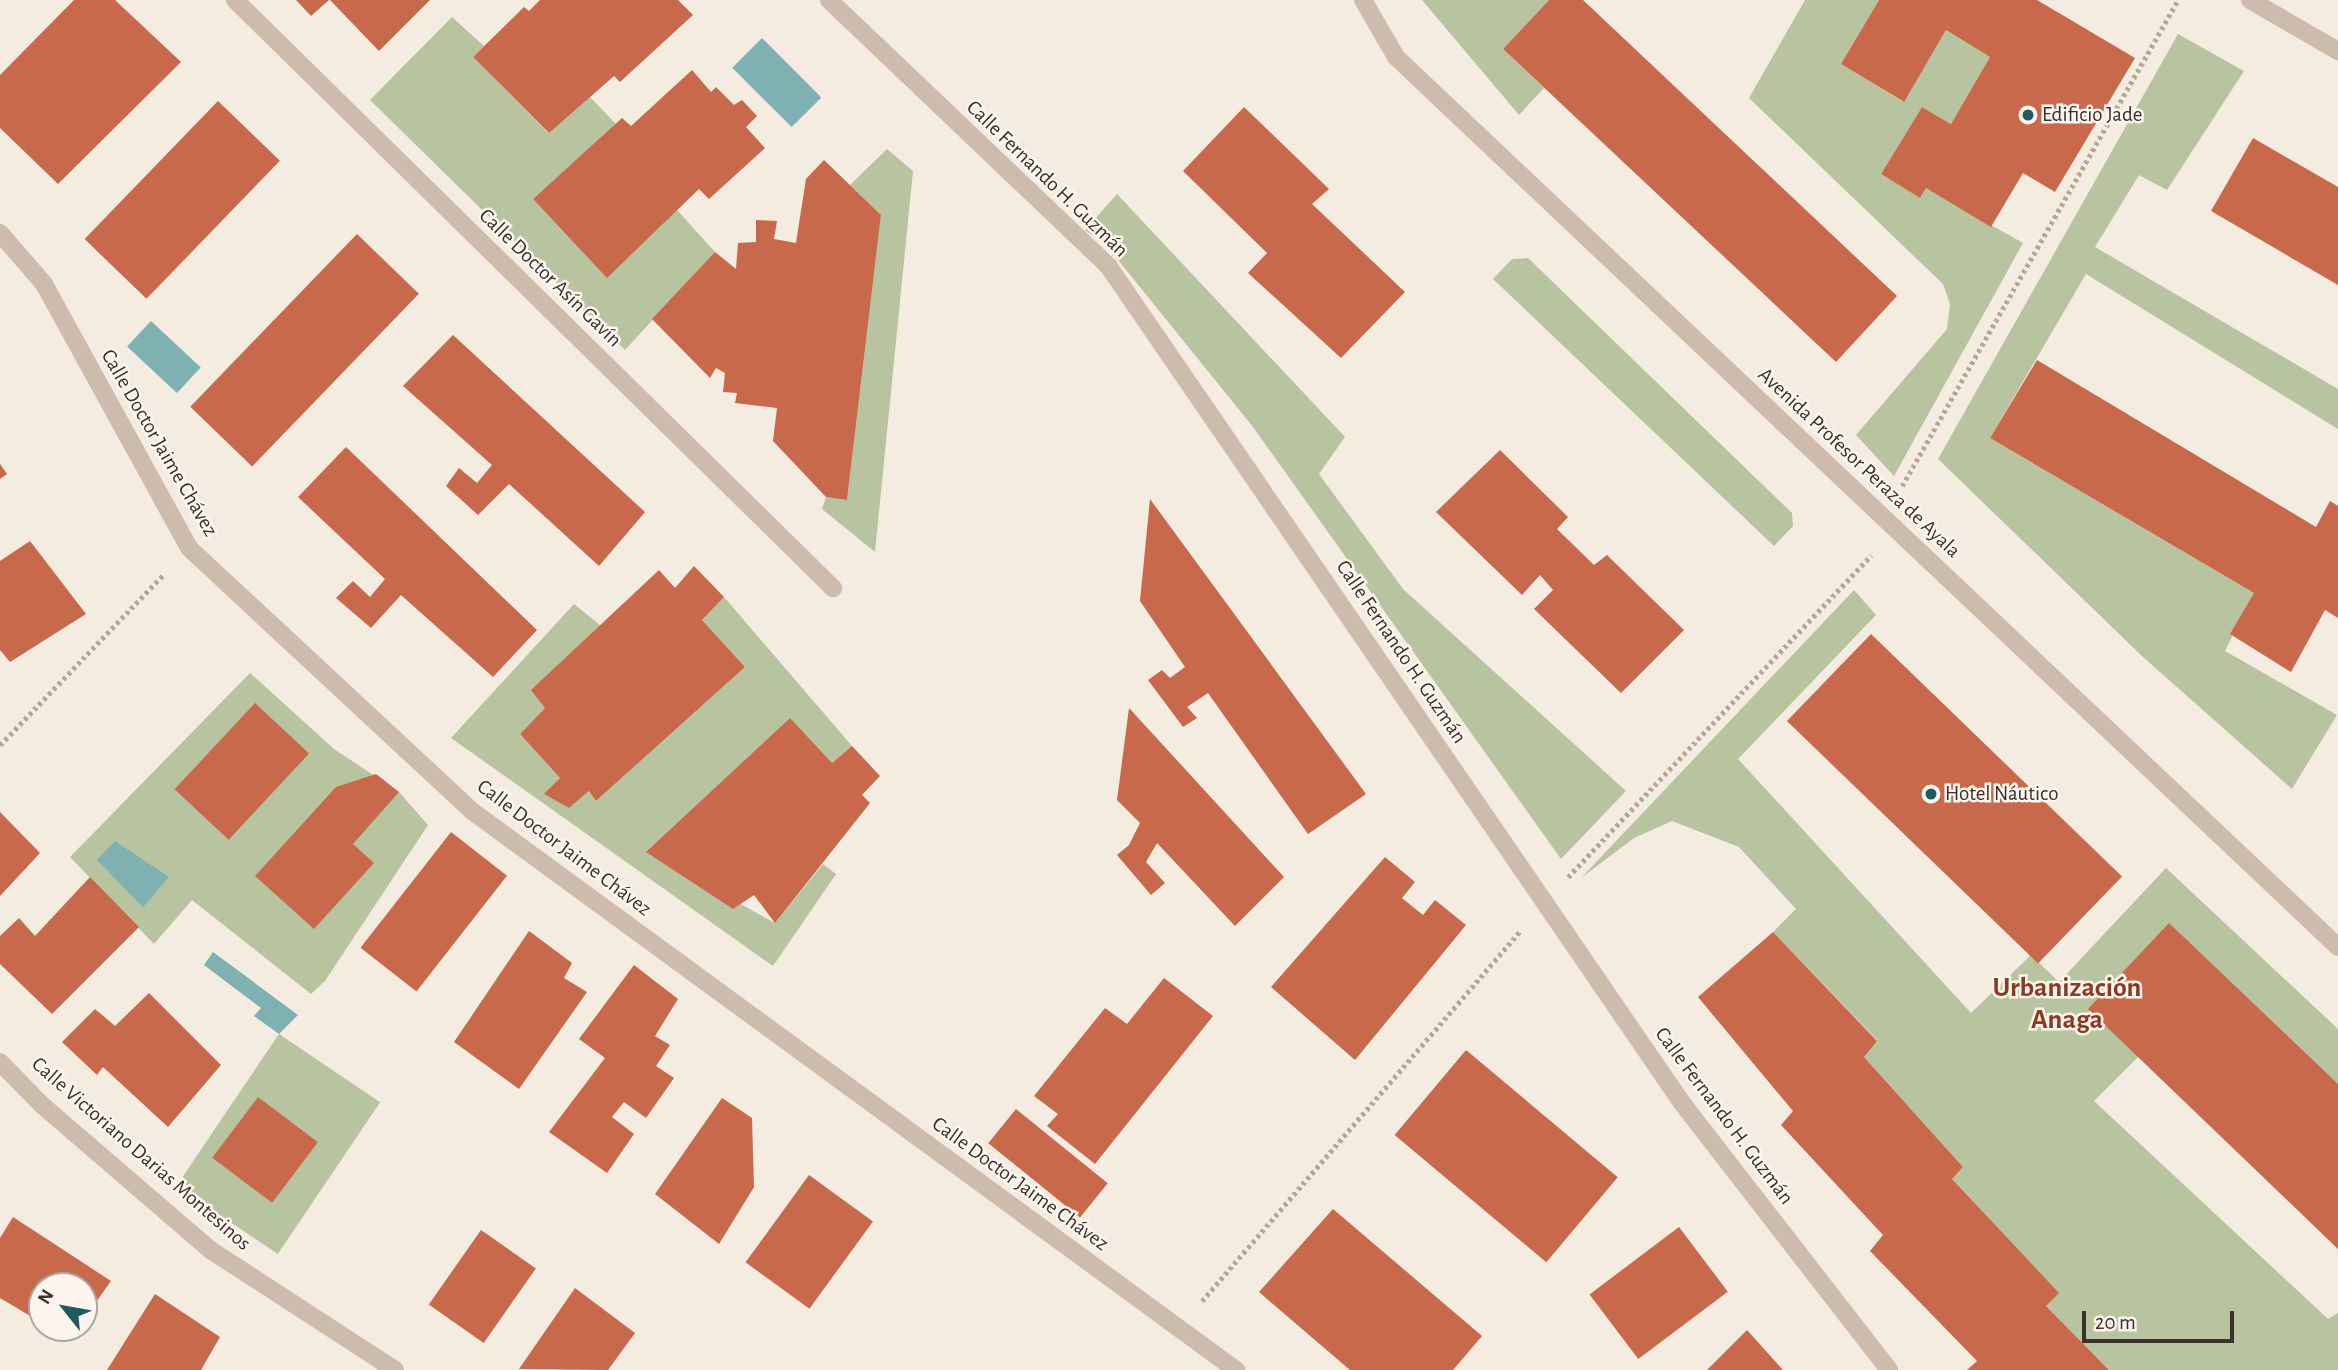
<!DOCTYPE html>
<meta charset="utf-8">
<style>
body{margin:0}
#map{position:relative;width:2338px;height:1370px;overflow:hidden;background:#f4ebe1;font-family:"Alegreya Sans",sans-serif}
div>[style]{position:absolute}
.green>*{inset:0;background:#b8c4a0;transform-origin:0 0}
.water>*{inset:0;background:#7fb0b2;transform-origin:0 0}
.building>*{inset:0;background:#c8694b;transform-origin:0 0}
.path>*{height:4.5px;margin-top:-2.25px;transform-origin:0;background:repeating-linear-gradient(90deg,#b9a596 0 3.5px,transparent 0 7px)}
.minor>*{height:18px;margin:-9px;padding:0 9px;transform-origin:9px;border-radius:9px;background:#cdbbac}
.dots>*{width:19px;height:19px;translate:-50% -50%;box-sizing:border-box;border:4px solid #fbf5ee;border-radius:50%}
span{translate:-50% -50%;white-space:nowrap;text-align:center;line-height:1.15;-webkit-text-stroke:5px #fbf5ee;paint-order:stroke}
.poi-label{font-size:21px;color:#3b302b}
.left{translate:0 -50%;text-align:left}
.street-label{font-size:21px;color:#3b302b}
.district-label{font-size:28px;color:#8c3b22;font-weight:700}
.north{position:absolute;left:28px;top:1272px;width:70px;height:70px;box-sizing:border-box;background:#fbf5ee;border:2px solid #aea6a0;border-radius:50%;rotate:301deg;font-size:19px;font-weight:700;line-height:28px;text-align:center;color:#3b302b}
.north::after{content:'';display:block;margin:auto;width:24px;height:32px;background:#1f5a5e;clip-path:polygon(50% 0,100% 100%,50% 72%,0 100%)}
.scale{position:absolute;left:2082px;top:1311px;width:152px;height:32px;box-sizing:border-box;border:4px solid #3b302b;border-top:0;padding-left:9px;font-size:21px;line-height:24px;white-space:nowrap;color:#3b302b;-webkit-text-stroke:5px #fbf5ee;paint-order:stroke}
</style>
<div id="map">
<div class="green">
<i style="clip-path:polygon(1422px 0,1549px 0,1503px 49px,1544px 88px,1519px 115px)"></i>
<i style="clip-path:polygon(1805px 0,1879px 0,1841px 64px,1903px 102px,1946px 30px,1990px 57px,1951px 124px,1922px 107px,1881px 174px,1920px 198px,1926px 188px,2023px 243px,1894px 476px,1856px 435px,1947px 329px,1950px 304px,1943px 284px,1749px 98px)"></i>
<i style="clip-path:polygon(452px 17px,484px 46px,473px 57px,548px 133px,590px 97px,616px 124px,533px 199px,607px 277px,677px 210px,715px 252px,625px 350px,370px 100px)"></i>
<i style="clip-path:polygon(2178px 34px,2244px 71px,2167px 190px,2139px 175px,2095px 247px,2338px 389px,2338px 429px,2086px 274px,1990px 438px,2254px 593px,2225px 651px,2337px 715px,2292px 789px,2143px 657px,1938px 459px)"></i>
<i style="clip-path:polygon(887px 149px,913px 171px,875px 552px,822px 509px,826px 497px,847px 500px,881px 215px,850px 185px)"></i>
<i style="clip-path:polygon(1117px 194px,1345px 437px,1319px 474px,1403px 589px,1626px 791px,1561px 859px,1253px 427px,1106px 245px,1085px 230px)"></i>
<i style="clip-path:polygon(1528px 258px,1792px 513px,1793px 526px,1774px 546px,1493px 279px,1512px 259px)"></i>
<i style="clip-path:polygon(1854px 590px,1876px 615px,1738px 759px,1971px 1013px,2031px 955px,2059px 982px,2166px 868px,2338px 1029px,2338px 1084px,2138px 1057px,2094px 1101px,2328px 1319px,2338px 1313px,2338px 1370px,2109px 1370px,2046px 1306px,2058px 1293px,1952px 1179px,1963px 1167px,1864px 1057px,1877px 1040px,1773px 932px,1796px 909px,1739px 847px,1672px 821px,1634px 838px,1581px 878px)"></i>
<i style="clip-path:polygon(724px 597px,852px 746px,832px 763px,789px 719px,647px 852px,775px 923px,823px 864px,836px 874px,773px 966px,451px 738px,574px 604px,600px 625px,545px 708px,520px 734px,560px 778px,545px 794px,569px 808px,589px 791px,596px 801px,745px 667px,702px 620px)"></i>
<i style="clip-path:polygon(250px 673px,334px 749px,399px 792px,428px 825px,325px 981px,311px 994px,192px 900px,154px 944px,70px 857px)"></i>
<i style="left:279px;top:1034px;width:122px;height:183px;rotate:34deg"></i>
</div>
<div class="water">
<i style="left:762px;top:38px;width:84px;height:42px;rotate:45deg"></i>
<i style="left:151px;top:321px;width:68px;height:35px;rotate:43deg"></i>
<i style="clip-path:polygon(115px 841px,169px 877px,143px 907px,97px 860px)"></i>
<i style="clip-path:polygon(213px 952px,298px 1015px,279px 1034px,254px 1016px,261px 1008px,204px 965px)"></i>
</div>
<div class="building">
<i style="clip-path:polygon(74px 0,115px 0,181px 62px,58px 184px,0 128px,0 75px)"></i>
<i style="clip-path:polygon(296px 0,329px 0,311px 16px)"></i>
<i style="clip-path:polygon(330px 0,430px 0,379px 51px)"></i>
<i style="clip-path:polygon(540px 0,678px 0,693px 15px,620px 82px,614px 76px,549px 133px,473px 57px,524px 7px,529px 11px)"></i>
<i style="clip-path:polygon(1549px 0,1583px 0,1897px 296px,1836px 362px,1503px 49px)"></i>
<i style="clip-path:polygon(1879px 0,2037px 0,2135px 58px,2055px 192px,2023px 173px,1991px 227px,1926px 188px,1920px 198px,1881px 174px,1922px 107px,1951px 124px,1990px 57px,1946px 30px,1904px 102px,1841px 64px)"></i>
<i style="clip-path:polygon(692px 70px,711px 92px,716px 87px,734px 105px,742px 100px,757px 116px,746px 127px,765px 148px,709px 199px,699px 189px,607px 278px,533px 199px,622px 118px,631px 126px)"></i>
<i style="left:218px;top:101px;width:86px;height:192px;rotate:44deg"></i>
<i style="clip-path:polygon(1244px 107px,1329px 189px,1312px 204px,1405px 292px,1341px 358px,1248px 273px,1267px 253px,1183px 171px)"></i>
<i style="clip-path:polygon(2253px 138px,2338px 187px,2338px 285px,2211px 211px)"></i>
<i style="clip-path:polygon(824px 160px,881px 215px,847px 500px,826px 497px,773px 441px,777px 408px,735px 403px,737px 393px,723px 392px,725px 373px,716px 368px,710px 378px,652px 319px,715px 252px,736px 269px,738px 243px,756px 242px,756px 220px,777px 221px,774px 239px,796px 243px,806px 179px)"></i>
<i style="left:357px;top:234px;width:86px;height:240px;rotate:44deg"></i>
<i style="clip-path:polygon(453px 335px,645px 512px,599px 566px,509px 484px,478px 515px,446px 486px,459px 468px,477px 483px,492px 465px,403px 386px)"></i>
<i style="clip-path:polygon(2037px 360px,2316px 527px,2330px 501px,2338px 506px,2338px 618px,2325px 610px,2291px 672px,2230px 634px,2254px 593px,1990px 438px)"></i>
<i style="clip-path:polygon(346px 447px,537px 630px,493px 677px,401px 595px,371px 628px,336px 598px,353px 581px,370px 597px,385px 579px,298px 497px)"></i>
<i style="clip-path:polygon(1500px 450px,1568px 517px,1557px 529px,1594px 565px,1607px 555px,1684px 630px,1621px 693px,1534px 609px,1553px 590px,1540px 575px,1522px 595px,1436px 512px)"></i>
<i style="clip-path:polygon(0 464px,7px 474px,0 479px)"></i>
<i style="clip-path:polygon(1150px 499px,1366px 794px,1308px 834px,1208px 693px,1187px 707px,1197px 718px,1183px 727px,1148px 680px,1162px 670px,1170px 678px,1185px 667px,1140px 601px)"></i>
<i style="clip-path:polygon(30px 541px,86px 614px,10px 662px,0 650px,0 561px)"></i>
<i style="clip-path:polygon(694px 566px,724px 597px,702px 620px,745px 667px,596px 801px,589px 791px,569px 808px,544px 794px,560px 778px,520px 734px,545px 708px,531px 690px,659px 570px,675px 588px)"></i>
<i style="left:1871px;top:634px;width:349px;height:121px;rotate:44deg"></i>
<i style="left:255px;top:703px;width:74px;height:118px;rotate:43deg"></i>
<i style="clip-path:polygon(1129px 708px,1284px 877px,1235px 926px,1157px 843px,1146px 862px,1165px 883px,1151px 895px,1117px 855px,1129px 845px,1140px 823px,1117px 800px)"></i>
<i style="clip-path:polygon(790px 718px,832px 763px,852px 746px,880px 776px,862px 795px,870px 803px,775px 923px,754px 895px,733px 909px,646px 852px)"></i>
<i style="clip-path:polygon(376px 774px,399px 792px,353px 844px,374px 863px,314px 929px,255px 876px,336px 787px)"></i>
<i style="clip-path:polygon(0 812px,40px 853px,0 896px)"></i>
<i style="left:451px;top:832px;width:71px;height:147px;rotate:38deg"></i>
<i style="clip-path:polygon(1385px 857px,1415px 882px,1402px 898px,1423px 915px,1435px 900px,1466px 925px,1355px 1060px,1271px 987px)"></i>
<i style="clip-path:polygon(90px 877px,139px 927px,52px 1014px,0 964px,0 936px,19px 918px,35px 936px)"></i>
<i style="clip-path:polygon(2169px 923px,2338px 1084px,2338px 1249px,2088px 1009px)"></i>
<i style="clip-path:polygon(529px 931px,572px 963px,564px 978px,587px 992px,519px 1089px,454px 1042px)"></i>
<i style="clip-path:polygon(1773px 932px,1877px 1041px,1864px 1057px,1963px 1167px,1952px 1179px,2059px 1293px,2046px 1306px,2109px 1370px,1967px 1370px,1977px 1361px,1870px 1251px,1883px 1235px,1781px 1125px,1793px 1111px,1698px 997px)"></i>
<i style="clip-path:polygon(634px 965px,678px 999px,655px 1036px,670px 1045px,656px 1066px,674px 1078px,646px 1118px,624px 1102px,612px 1117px,634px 1134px,607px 1173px,549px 1132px,605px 1058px,579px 1039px)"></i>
<i style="clip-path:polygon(1164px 978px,1213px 1016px,1095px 1164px,1047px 1126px,1058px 1114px,1034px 1096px,1105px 1008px,1127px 1024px)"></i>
<i style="clip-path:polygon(149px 993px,221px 1065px,168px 1127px,103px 1067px,97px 1075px,62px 1042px,95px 1009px,115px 1026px)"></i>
<i style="left:1466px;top:1050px;width:198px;height:111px;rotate:40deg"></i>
<i style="left:258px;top:1097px;width:75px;height:76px;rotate:37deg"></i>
<i style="clip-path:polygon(722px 1098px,752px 1118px,754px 1187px,719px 1244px,655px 1194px)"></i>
<i style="left:1016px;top:1109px;width:118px;height:44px;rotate:39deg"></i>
<i style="left:809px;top:1175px;width:79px;height:108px;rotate:36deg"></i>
<i style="clip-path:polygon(1333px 1209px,1482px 1336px,1453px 1370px,1350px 1370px,1259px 1292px)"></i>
<i style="clip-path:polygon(13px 1217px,111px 1281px,84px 1319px,84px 1286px,42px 1286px,42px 1323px,0 1298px,0 1238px)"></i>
<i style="left:1679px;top:1227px;width:81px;height:112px;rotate:53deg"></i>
<i style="left:481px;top:1230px;width:67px;height:91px;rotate:35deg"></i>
<i style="clip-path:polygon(575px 1288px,635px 1333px,608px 1370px,519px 1369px)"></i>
<i style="clip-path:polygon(155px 1294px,220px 1337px,201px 1370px,107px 1370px)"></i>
<i style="clip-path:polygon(50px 1328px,77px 1328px,69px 1340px)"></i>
<i style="clip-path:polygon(1747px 1330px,1783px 1370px,1707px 1370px)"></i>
</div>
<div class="path">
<i style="left:1902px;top:486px;width:559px;rotate:-60.41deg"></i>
<i style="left:0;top:745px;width:237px;rotate:-46.2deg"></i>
<i style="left:1568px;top:877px;width:442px;rotate:-46.7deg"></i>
<i style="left:1202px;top:1301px;width:488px;rotate:-49.3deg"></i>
</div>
<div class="minor">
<i style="left:235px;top:0;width:839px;rotate:44.52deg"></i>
<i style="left:829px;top:0;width:387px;rotate:43.6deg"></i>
<i style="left:1109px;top:267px;width:1014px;rotate:55.57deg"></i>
<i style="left:1682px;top:1103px;width:338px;rotate:52.2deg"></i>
<i style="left:1363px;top:0;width:66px;rotate:59.9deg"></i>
<i style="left:1396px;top:57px;width:1296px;rotate:43.37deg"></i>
<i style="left:2250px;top:0;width:102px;rotate:30.1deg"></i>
<i style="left:0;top:233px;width:67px;rotate:49.2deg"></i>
<i style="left:44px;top:284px;width:301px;rotate:61.2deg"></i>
<i style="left:189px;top:548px;width:386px;rotate:42.9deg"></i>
<i style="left:472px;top:811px;width:947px;rotate:36.19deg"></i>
<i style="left:0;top:1062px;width:60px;rotate:45.7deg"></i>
<i style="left:42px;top:1105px;width:224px;rotate:40.7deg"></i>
<i style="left:212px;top:1251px;width:218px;rotate:33deg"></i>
</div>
<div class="dots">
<i style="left:2028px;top:115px;background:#1f5a5e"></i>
<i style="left:1931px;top:794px;background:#1f5a5e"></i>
</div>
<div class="poi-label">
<span class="left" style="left:2042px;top:115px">Edificio Jade</span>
<span class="left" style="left:1945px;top:794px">Hotel Náutico</span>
</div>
<div class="street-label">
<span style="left:1047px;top:179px;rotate:44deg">Calle Fernando H. Guzmán</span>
<span style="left:550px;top:278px;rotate:44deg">Calle Doctor Asín Gavín</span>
<span style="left:159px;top:443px;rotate:60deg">Calle Doctor Jaime Chávez</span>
<span style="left:1859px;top:463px;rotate:43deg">Avenida Profesor Peraza de Ayala</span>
<span style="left:1401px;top:652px;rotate:56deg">Calle Fernando H. Guzmán</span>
<span style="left:564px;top:848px;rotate:37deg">Calle Doctor Jaime Chávez</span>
<span style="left:1724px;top:1116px;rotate:53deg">Calle Fernando H. Guzmán</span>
<span style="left:141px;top:1154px;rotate:41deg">Calle Victoriano Darias Montesinos</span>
<span style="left:1020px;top:1184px;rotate:36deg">Calle Doctor Jaime Chávez</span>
</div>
<div class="district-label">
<span style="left:2067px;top:1004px">Urbanización<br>Anaga</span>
</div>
<div class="north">N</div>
<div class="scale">20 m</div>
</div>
